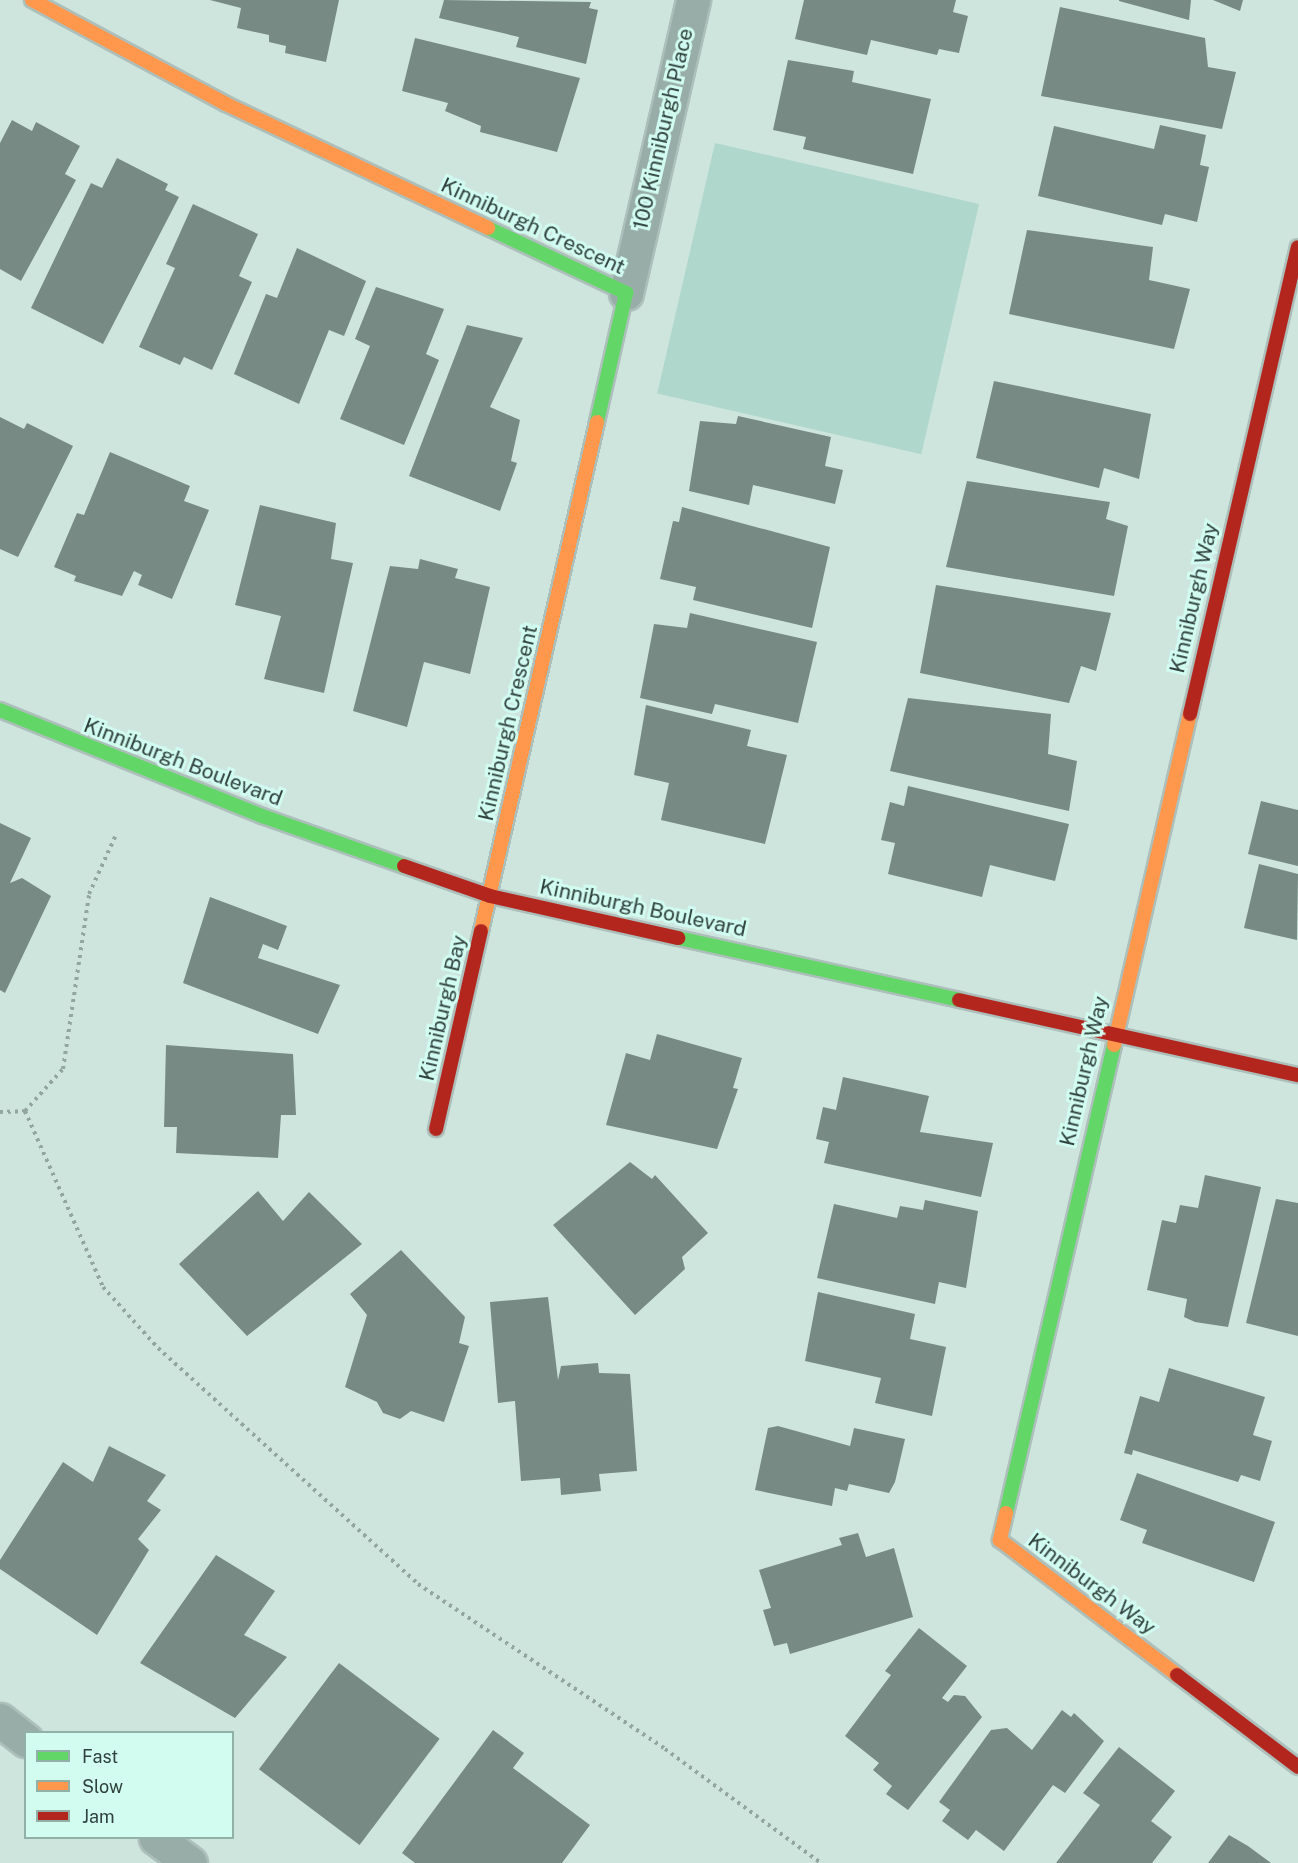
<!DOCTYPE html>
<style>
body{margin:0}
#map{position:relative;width:1298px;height:1863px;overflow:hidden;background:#cee5de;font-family:"Public Sans",sans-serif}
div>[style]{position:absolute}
.green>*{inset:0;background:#afd7cb;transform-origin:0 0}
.building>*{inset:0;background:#788a84;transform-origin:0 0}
.path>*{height:4px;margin-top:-2px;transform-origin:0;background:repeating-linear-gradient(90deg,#93a5a0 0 3px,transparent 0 7.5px)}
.roads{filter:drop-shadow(2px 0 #adbfba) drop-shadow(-2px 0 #adbfba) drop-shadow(0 2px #adbfba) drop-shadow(0 -2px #adbfba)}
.street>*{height:33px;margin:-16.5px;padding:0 16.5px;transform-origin:16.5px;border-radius:16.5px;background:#98ada7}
.fast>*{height:14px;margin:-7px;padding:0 7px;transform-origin:7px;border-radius:7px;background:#63d668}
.slow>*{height:14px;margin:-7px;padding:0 7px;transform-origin:7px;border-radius:7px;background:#ff974d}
.jam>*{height:14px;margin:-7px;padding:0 7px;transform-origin:7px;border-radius:7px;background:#b3261e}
span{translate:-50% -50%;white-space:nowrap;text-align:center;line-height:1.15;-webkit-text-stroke:6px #d1fcef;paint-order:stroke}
.street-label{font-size:21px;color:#30413c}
.legend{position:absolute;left:24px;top:1731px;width:210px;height:108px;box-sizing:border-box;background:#d1fcef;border:2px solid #91b1a7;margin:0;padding:8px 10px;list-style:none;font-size:18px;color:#30413c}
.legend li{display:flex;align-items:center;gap:12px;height:30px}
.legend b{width:30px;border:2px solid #91b1a7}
</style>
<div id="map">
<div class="green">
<i style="left:715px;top:143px;width:271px;height:257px;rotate:13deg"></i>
</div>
<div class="building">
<i style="clip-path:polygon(210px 0,339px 0,326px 62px,285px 53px,286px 46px,269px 42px,269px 35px,237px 28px,241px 8px)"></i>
<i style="clip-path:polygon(444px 0,591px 2px,589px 8px,598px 10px,586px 64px,516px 47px,519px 37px,439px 18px)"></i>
<i style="clip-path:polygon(804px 0,956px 0,953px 12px,968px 16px,959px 53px,939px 49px,937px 55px,871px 40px,867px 55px,795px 39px)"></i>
<i style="clip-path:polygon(1119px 0,1191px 0,1189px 20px,1119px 1px)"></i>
<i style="clip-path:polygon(1213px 0,1243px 0,1240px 11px)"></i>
<i style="clip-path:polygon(1060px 7px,1205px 38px,1208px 67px,1236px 72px,1222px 129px,1041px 96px)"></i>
<i style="clip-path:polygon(415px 38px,580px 78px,557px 152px,480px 132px,481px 126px,445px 111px,448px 103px,402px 91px)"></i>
<i style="clip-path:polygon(788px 60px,854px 71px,852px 82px,931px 99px,913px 174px,803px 149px,806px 137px,773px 130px)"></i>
<i style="clip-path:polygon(12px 120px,32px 131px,36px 122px,80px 146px,65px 174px,76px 180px,21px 281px,0 269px,0 143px)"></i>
<i style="clip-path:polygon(1160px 125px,1206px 135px,1200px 165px,1209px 167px,1197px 222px,1165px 214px,1162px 225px,1038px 196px,1054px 126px,1154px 149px)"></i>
<i style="clip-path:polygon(117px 158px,168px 184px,165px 190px,179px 197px,103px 344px,31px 308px,91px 183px,102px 188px)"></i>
<i style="clip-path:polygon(193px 204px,258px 234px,239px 276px,252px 282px,212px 370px,184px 357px,180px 365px,139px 347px,175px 268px,166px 264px)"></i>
<i style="clip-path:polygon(1027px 230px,1153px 247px,1149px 280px,1190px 289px,1174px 349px,1009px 314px)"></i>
<i style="clip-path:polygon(297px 248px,366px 281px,344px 336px,329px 330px,299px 404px,234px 374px,266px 294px,277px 298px)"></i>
<i style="clip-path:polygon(376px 287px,444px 309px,426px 354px,439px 360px,404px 445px,340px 419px,370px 346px,355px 339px)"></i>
<i style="clip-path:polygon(467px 325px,523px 338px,490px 407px,520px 420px,511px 461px,517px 463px,500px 511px,409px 476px)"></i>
<i style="clip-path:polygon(994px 381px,1151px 414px,1139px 479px,1104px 468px,1099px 488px,976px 458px)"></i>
<i style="clip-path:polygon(738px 416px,831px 437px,825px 466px,843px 470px,835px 504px,753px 485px,749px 505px,689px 491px,700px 421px,736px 424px)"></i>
<i style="clip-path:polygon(0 417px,24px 429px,27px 423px,73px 446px,18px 557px,0 549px)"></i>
<i style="clip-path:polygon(110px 452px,190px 486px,184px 501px,209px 510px,172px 599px,138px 585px,142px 575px,134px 571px,122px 596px,74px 581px,76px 576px,54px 567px,77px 513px,84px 515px)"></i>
<i style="clip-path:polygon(967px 481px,1110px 502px,1106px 519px,1128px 526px,1114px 596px,946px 567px)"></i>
<i style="clip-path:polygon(260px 505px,336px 523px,331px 559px,353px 563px,324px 693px,264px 679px,281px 616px,235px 605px)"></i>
<i style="clip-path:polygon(682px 507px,830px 547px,812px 628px,693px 600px,696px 587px,660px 579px,673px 521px,679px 522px)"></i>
<i style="clip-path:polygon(420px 559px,458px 569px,455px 578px,490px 587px,470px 674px,424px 662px,407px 727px,353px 711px,390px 566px,418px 569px)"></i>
<i style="clip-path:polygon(936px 585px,1111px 613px,1096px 671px,1081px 666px,1069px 703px,920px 673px)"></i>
<i style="clip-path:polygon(690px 613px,817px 642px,798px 723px,715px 704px,712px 714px,640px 698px,654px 624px,687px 628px)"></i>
<i style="clip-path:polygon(908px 698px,1051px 714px,1048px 754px,1077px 761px,1069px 811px,890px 771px)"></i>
<i style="clip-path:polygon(646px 705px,751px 730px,747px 746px,787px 755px,765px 844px,661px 820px,669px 783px,634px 775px)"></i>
<i style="clip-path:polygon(908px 786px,1069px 824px,1055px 881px,990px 865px,982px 897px,888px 874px,895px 843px,881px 840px,890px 802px,904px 806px)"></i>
<i style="clip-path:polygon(1261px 801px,1298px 810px,1298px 866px,1248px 854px)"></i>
<i style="clip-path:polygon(0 823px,31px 838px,10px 883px,22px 878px,51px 896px,5px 993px,0 990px)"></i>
<i style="clip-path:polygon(1259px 864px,1298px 874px,1297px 940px,1244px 928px)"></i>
<i style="clip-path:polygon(210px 897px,287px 926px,278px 950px,263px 944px,258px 958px,340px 985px,318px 1034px,183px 983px)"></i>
<i style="clip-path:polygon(657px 1034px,742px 1058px,733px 1088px,738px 1089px,717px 1149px,606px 1125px,626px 1053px,650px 1060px)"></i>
<i style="clip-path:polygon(166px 1045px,293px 1054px,296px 1115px,281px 1115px,278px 1158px,176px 1153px,177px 1127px,164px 1127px)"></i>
<i style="clip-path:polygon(843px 1077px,929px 1096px,920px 1132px,993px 1143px,981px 1197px,824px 1163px,829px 1142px,816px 1139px,823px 1107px,836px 1110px)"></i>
<i style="clip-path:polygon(630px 1162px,652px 1179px,655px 1175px,708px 1233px,682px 1257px,685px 1269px,635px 1315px,553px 1225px)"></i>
<i style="clip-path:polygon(1205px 1175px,1261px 1187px,1228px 1327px,1195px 1322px,1184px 1317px,1187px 1299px,1147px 1290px,1162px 1220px,1176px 1223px,1180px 1205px,1198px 1208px)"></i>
<i style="clip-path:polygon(258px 1191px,283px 1221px,309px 1192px,362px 1244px,247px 1336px,179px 1264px)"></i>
<i style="clip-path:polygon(1276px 1199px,1298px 1203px,1298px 1336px,1246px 1323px)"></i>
<i style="clip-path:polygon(925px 1200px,978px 1211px,966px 1288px,939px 1282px,935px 1304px,817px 1278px,834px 1204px,897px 1218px,900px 1206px,923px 1210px)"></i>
<i style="clip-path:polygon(401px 1250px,465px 1317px,459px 1343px,469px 1346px,444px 1422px,411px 1411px,400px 1419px,383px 1413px,377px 1402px,345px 1387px,367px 1315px,350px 1294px)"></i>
<i style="clip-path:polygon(818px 1292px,915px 1314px,910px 1339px,946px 1347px,932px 1416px,875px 1403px,881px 1378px,805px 1361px)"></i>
<i style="clip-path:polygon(548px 1297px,558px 1380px,561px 1366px,598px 1363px,599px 1373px,630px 1374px,637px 1471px,599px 1474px,601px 1491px,561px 1495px,560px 1478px,521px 1481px,515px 1401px,498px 1403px,490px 1302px)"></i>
<i style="clip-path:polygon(1169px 1368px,1265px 1397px,1253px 1435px,1272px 1441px,1260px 1481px,1241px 1475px,1238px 1482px,1133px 1450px,1132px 1455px,1124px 1453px,1140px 1396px,1159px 1402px)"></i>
<i style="clip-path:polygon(778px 1426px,850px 1446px,854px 1428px,905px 1439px,895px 1482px,889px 1493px,849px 1484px,847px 1491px,835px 1488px,832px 1506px,755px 1490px,768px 1428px)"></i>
<i style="clip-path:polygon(109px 1446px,166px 1475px,147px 1501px,161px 1510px,138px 1539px,149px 1550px,97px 1635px,0 1569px,0 1560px,63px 1462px,93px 1482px)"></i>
<i style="clip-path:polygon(1137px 1473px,1275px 1522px,1254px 1582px,1142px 1543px,1147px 1530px,1120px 1520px)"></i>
<i style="clip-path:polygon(858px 1533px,866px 1557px,894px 1548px,913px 1617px,790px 1654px,787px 1643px,774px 1646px,763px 1610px,771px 1608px,759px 1570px,842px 1545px,839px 1538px)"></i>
<i style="clip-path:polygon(216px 1555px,275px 1591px,244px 1635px,287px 1657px,235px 1718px,140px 1663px)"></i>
<i style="clip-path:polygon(919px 1628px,967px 1666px,942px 1698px,948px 1702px,954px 1695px,965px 1696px,982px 1717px,908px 1810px,886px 1794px,892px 1786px,873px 1770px,879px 1763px,845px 1736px,891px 1675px,885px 1671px)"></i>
<i style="left:339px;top:1663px;width:126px;height:133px;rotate:37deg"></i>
<i style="clip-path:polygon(1062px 1710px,1071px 1717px,1074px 1713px,1104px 1741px,1065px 1793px,1053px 1785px,1004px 1851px,976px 1830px,968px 1840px,942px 1821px,950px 1810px,939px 1802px,991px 1730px,1007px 1728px,1032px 1750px)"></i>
<i style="clip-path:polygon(493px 1730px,524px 1753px,513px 1768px,590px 1825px,562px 1863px,415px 1863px,402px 1853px)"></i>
<i style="clip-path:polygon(1119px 1747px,1175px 1791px,1151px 1821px,1172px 1837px,1152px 1863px,1056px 1863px,1100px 1805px,1083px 1793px)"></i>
<i style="clip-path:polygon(1229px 1835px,1248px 1846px,1271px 1863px,1208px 1863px)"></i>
</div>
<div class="path">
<i style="left:25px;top:1111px;width:193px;rotate:66.1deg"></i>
<i style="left:103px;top:1287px;width:82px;rotate:48deg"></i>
<i style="left:158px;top:1348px;width:351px;rotate:42.2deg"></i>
<i style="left:418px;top:1584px;width:297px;rotate:33.7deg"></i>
<i style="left:665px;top:1749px;width:193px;rotate:36.2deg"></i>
<i style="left:0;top:1112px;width:25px;rotate:-2deg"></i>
<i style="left:25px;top:1111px;width:57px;rotate:-47.9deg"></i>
<i style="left:63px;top:1069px;width:177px;rotate:-81.5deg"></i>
<i style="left:89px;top:894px;width:63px;rotate:-65.5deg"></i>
</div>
<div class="roads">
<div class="street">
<i style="left:626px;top:293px;width:301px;rotate:-77.1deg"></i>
<i style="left:0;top:1720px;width:33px;rotate:38deg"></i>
<i style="left:156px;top:1838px;width:42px;rotate:36.3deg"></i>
</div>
<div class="fast">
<i style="left:488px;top:228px;width:153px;rotate:25.2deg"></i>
<i style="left:626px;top:293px;width:132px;rotate:102.7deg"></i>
<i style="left:0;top:710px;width:283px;rotate:22deg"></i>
<i style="left:262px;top:816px;width:151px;rotate:19.4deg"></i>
<i style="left:678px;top:938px;width:288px;rotate:12.4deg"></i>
<i style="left:1006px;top:1513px;width:480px;rotate:-77deg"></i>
</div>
<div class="slow">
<i style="left:32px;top:0;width:220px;rotate:28.2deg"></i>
<i style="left:226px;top:104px;width:290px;rotate:25.3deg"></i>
<i style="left:481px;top:931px;width:522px;rotate:-77.16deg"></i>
<i style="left:1114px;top:1045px;width:340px;rotate:-77.1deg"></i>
<i style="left:1006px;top:1513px;width:28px;rotate:103deg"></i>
<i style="left:1000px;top:1540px;width:223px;rotate:37.3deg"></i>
</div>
<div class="jam">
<i style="left:1190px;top:714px;width:479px;rotate:-77deg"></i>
<i style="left:404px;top:866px;width:91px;rotate:19.2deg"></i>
<i style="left:490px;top:896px;width:193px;rotate:12.6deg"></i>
<i style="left:959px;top:1000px;width:347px;rotate:12.5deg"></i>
<i style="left:436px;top:1129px;width:203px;rotate:-77.2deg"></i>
<i style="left:1177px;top:1675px;width:152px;rotate:37.2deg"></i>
</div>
</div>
<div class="street-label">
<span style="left:663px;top:129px;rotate:-77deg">100 Kinniburgh Place</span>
<span style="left:533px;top:226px;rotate:25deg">Kinniburgh Crescent</span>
<span style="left:1194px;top:598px;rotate:-77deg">Kinniburgh Way</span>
<span style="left:508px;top:723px;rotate:-77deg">Kinniburgh Crescent</span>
<span style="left:183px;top:762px;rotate:21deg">Kinniburgh Boulevard</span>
<span style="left:643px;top:908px;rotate:12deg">Kinniburgh Boulevard</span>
<span style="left:443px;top:1008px;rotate:-77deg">Kinniburgh Bay</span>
<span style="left:1084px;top:1071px;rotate:-77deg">Kinniburgh Way</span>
<span style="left:1092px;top:1584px;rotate:37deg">Kinniburgh Way</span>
</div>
<ul class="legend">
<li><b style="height:8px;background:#63d668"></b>Fast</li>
<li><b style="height:8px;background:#ff974d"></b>Slow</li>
<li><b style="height:8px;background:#b3261e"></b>Jam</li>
</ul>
</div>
